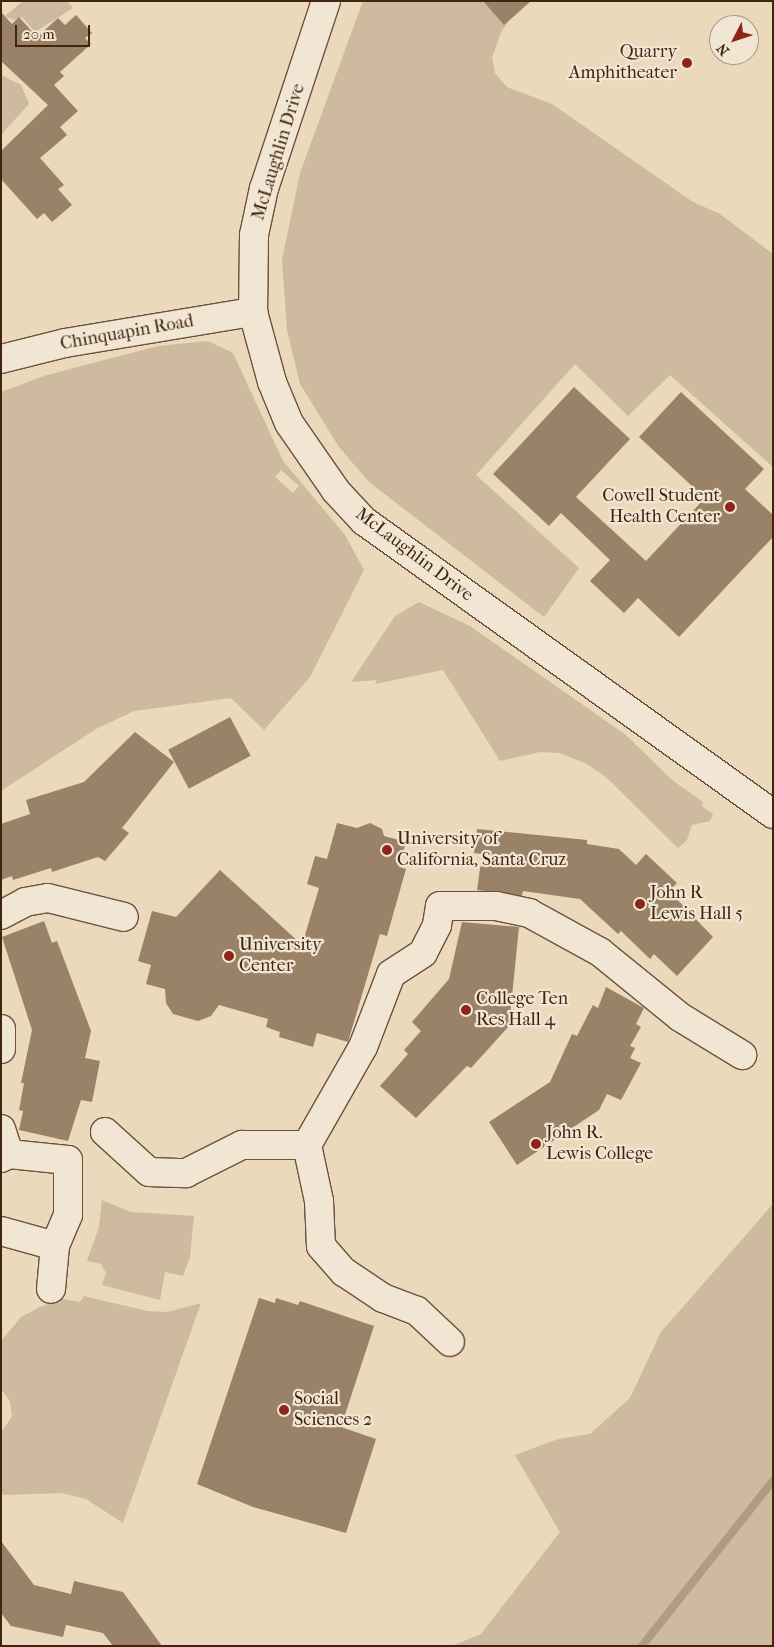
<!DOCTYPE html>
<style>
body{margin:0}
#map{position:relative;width:774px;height:1647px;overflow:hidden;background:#ead9bb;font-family:"IM FELL French Canon",serif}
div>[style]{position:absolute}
.green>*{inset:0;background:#ceba9e}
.stream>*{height:8px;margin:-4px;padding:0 4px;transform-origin:4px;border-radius:4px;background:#b19b81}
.building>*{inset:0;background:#9a8268;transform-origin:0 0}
.roads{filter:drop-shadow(1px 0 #6d513a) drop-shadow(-1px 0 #6d513a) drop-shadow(0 1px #6d513a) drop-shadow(0 -1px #6d513a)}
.street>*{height:28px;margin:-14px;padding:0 14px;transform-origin:14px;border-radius:14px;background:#f1e6d3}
.secondary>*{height:28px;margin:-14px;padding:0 14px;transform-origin:14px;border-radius:14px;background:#f1e6d3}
.dots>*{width:14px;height:14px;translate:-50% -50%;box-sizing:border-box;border:2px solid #f1e6d3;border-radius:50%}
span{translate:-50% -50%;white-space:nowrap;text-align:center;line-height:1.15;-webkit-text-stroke:4.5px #f1e6d3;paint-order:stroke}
.poi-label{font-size:18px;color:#43240f}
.right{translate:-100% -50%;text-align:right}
.left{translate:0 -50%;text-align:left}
.street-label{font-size:18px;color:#43240f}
.frame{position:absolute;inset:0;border:2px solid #43240f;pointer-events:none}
.north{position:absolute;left:709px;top:15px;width:50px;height:50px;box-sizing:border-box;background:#f1e6d3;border:1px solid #ab9885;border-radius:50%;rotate:229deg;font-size:14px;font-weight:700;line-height:20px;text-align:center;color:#43240f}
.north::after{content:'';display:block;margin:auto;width:18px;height:22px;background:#8f2418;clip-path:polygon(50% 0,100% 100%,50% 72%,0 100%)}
.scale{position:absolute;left:15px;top:25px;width:75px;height:22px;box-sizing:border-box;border:2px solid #43240f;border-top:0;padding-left:6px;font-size:15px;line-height:18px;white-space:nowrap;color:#43240f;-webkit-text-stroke:4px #f1e6d3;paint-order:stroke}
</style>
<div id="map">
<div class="green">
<i style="clip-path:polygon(23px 1px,67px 1px,73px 8px,35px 32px,22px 17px,14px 20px,5px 16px)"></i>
<i style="clip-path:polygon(363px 1px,523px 1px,501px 32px,492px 58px,495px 73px,507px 87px,552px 104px,693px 202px,720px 214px,773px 254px,773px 467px,670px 375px,628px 416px,575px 364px,476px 475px,579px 568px,544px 617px,369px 482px,339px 447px,300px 384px,287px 330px,282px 260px,300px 173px)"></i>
<i style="clip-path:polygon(1px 75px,21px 85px,29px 104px,1px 135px)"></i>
<i style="clip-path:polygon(evenodd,208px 341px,233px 353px,283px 461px,345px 535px,364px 570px,310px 677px,264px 730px,231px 698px,134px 711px,96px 729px,1px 791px,1px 392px,47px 375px,158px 346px,208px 341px,281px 470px,299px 486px,293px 493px,275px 477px,281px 470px)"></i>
<i style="clip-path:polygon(419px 602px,470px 626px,626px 735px,672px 780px,703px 802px,702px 806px,713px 814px,710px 821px,692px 825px,687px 840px,678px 848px,606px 777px,587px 764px,559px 753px,540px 752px,500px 761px,443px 670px,375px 684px,377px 680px,351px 682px,395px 616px)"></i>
<i style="clip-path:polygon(102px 1200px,131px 1212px,194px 1216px,190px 1257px,183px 1276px,165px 1272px,160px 1300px,102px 1285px,106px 1273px,101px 1264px,87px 1261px,99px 1227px)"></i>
<i style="clip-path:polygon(773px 1204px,773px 1646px,452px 1646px,481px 1634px,560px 1532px,515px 1455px,558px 1439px,590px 1434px,630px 1398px,661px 1332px)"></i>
<i style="clip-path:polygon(84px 1296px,147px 1311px,167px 1312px,201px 1303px,123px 1523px,86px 1499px,62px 1493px,3px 1495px,1px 1489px,1px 1433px,12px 1416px,10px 1401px,1px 1389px,2px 1340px,21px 1317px,40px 1307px,62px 1299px,80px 1302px)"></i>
</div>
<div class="stream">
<i style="left:642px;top:1646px;width:211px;rotate:-51.6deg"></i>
</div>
<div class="building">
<i style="clip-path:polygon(483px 1px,531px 1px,504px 25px)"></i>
<i style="clip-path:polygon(1px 12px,12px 24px,19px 17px,37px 37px,58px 18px,65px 25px,76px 15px,92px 33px,85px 38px,91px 44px,60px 72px,64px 76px,54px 85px,78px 111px,60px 127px,67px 135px,40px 158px,64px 185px,58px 189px,72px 205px,52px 222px,44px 213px,37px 219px,1px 179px,1px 151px,48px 105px,1px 61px)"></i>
<i style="clip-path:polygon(574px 387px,630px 439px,576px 497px,646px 561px,705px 498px,639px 437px,681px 392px,764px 469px,745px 489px,773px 515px,773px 537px,679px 637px,638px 598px,624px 613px,590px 581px,610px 560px,561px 513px,549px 526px,493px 474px)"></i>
<i style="left:230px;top:717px;width:44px;height:70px;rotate:62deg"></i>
<i style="clip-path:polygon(135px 732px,174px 762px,122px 828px,129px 833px,105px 861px,98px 857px,52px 872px,51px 868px,13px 880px,12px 876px,1px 880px,1px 824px,30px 814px,26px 800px,84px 782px)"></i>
<i style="clip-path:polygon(337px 823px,357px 828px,370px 823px,382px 829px,384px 836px,406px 842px,399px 867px,406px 869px,387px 936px,380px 934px,348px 1042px,317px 1033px,313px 1047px,279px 1037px,280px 1032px,266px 1027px,268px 1019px,219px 1005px,211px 1016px,198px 1021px,173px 1014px,166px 1003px,165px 989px,146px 984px,151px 965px,138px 961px,152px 911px,176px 917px,220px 870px,302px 945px,319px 888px,307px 884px,315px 856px,327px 859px)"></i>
<i style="clip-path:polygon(477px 829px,587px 840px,587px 844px,619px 849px,636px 865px,646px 854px,677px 883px,669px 891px,713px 937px,677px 976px,654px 954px,650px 959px,621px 931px,618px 934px,580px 899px,523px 891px,522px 896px,477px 890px,482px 854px,474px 853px)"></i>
<i style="clip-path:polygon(44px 921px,52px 943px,57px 941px,91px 1031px,85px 1058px,100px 1061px,92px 1102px,81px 1100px,68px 1141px,19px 1130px,23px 1111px,19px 1110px,24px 1083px,21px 1083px,32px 1030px,2px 937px)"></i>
<i style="clip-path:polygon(462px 922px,519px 927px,509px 1026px,471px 1068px,467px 1066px,416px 1118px,380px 1086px,408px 1054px,404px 1050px,421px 1031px,412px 1022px,449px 979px)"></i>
<i style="clip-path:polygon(606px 987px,644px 1008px,636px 1024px,641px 1027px,630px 1046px,635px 1048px,630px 1058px,641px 1063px,621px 1100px,607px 1094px,599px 1110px,517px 1165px,489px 1122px,550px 1082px,572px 1034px,577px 1036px,593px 1005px,598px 1008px)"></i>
<i style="clip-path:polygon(259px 1298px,275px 1303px,276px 1298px,298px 1305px,300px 1301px,374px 1326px,341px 1427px,376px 1439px,346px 1533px,253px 1507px,197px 1484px)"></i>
<i style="clip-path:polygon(1px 1541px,34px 1585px,71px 1594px,74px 1581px,123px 1592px,162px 1646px,113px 1646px,103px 1633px,66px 1625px,63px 1637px,11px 1626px,1px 1613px)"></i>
</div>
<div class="roads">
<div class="street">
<i style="left:1px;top:915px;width:27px;rotate:-28deg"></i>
<i style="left:25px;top:902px;width:23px;rotate:-10deg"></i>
<i style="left:48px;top:898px;width:78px;rotate:14deg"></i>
<i style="left:1px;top:1029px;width:20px;rotate:90deg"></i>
<i style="left:1px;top:1129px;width:26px;rotate:72deg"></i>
<i style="left:105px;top:1132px;width:59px;rotate:42.3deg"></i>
<i style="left:149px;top:1172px;width:37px;rotate:2deg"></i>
<i style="left:186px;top:1173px;width:63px;rotate:-26.6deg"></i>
<i style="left:242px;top:1145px;width:65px"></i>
<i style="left:307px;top:1145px;width:57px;rotate:77.9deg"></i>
<i style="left:319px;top:1201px;width:45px;rotate:87.5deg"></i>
<i style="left:321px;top:1246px;width:35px;rotate:49deg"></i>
<i style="left:344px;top:1272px;width:47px;rotate:33.7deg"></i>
<i style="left:383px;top:1298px;width:36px;rotate:21deg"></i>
<i style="left:417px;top:1311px;width:45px;rotate:43.2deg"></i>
<i style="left:307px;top:1145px;width:113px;rotate:-60.3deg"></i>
<i style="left:363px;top:1047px;width:78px;rotate:-69deg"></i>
<i style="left:391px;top:974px;width:38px;rotate:-33deg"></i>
<i style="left:423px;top:953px;width:31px;rotate:-63deg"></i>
<i style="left:437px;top:925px;width:19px;rotate:-81deg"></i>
<i style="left:440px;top:906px;width:56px"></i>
<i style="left:496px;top:906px;width:34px;rotate:12deg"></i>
<i style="left:529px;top:913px;width:81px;rotate:28.8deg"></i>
<i style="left:600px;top:952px;width:103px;rotate:39.1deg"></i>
<i style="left:680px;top:1017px;width:73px;rotate:31.5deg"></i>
<i style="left:1px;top:1158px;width:9px;rotate:-27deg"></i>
<i style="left:9px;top:1154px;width:59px;rotate:5.8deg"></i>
<i style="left:68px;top:1160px;width:55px;rotate:90deg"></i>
<i style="left:68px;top:1215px;width:34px;rotate:113deg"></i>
<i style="left:55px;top:1246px;width:43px;rotate:95.3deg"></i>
<i style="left:1px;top:1231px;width:56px;rotate:15.5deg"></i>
</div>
<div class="secondary">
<i style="left:326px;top:1px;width:197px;rotate:108.3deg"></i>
<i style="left:264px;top:188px;width:48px;rotate:102deg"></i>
<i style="left:254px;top:235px;width:77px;rotate:90.7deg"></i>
<i style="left:253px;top:312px;width:73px;rotate:74.8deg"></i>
<i style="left:272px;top:382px;width:44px;rotate:67.5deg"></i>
<i style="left:289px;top:423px;width:83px;rotate:55.3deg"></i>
<i style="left:336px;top:491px;width:41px;rotate:47deg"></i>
<i style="left:364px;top:521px;width:503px;rotate:35.62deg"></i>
<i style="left:1px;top:359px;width:66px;rotate:-14deg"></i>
<i style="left:65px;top:343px;width:191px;rotate:-9.4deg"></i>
</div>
</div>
<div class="dots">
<i style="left:687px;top:63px;background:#8f2418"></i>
<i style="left:730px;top:507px;background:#8f2418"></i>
<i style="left:387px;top:850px;background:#8f2418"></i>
<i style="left:640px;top:904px;background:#8f2418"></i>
<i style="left:229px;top:956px;background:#8f2418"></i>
<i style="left:466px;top:1010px;background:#8f2418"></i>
<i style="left:536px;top:1144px;background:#8f2418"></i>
<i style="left:284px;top:1410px;background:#8f2418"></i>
</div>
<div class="poi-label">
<span class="right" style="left:677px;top:63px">Quarry<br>Amphitheater</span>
<span class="right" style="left:720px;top:507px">Cowell Student<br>Health Center</span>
<span class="left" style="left:397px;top:850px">University of<br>California, Santa Cruz</span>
<span class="left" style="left:650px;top:904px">John R<br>Lewis Hall 5</span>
<span class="left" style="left:239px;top:956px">University<br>Center</span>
<span class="left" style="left:476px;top:1010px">College Ten<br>Res Hall 4</span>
<span class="left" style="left:546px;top:1144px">John R.<br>Lewis College</span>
<span class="left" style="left:294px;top:1410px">Social<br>Sciences 2</span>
</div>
<div class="street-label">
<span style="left:279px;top:152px;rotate:-73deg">McLaughlin Drive</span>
<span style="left:127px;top:333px;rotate:-10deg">Chinquapin Road</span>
<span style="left:414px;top:555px;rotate:37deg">McLaughlin Drive</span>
</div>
<div class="frame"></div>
<div class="north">N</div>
<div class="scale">20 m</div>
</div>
